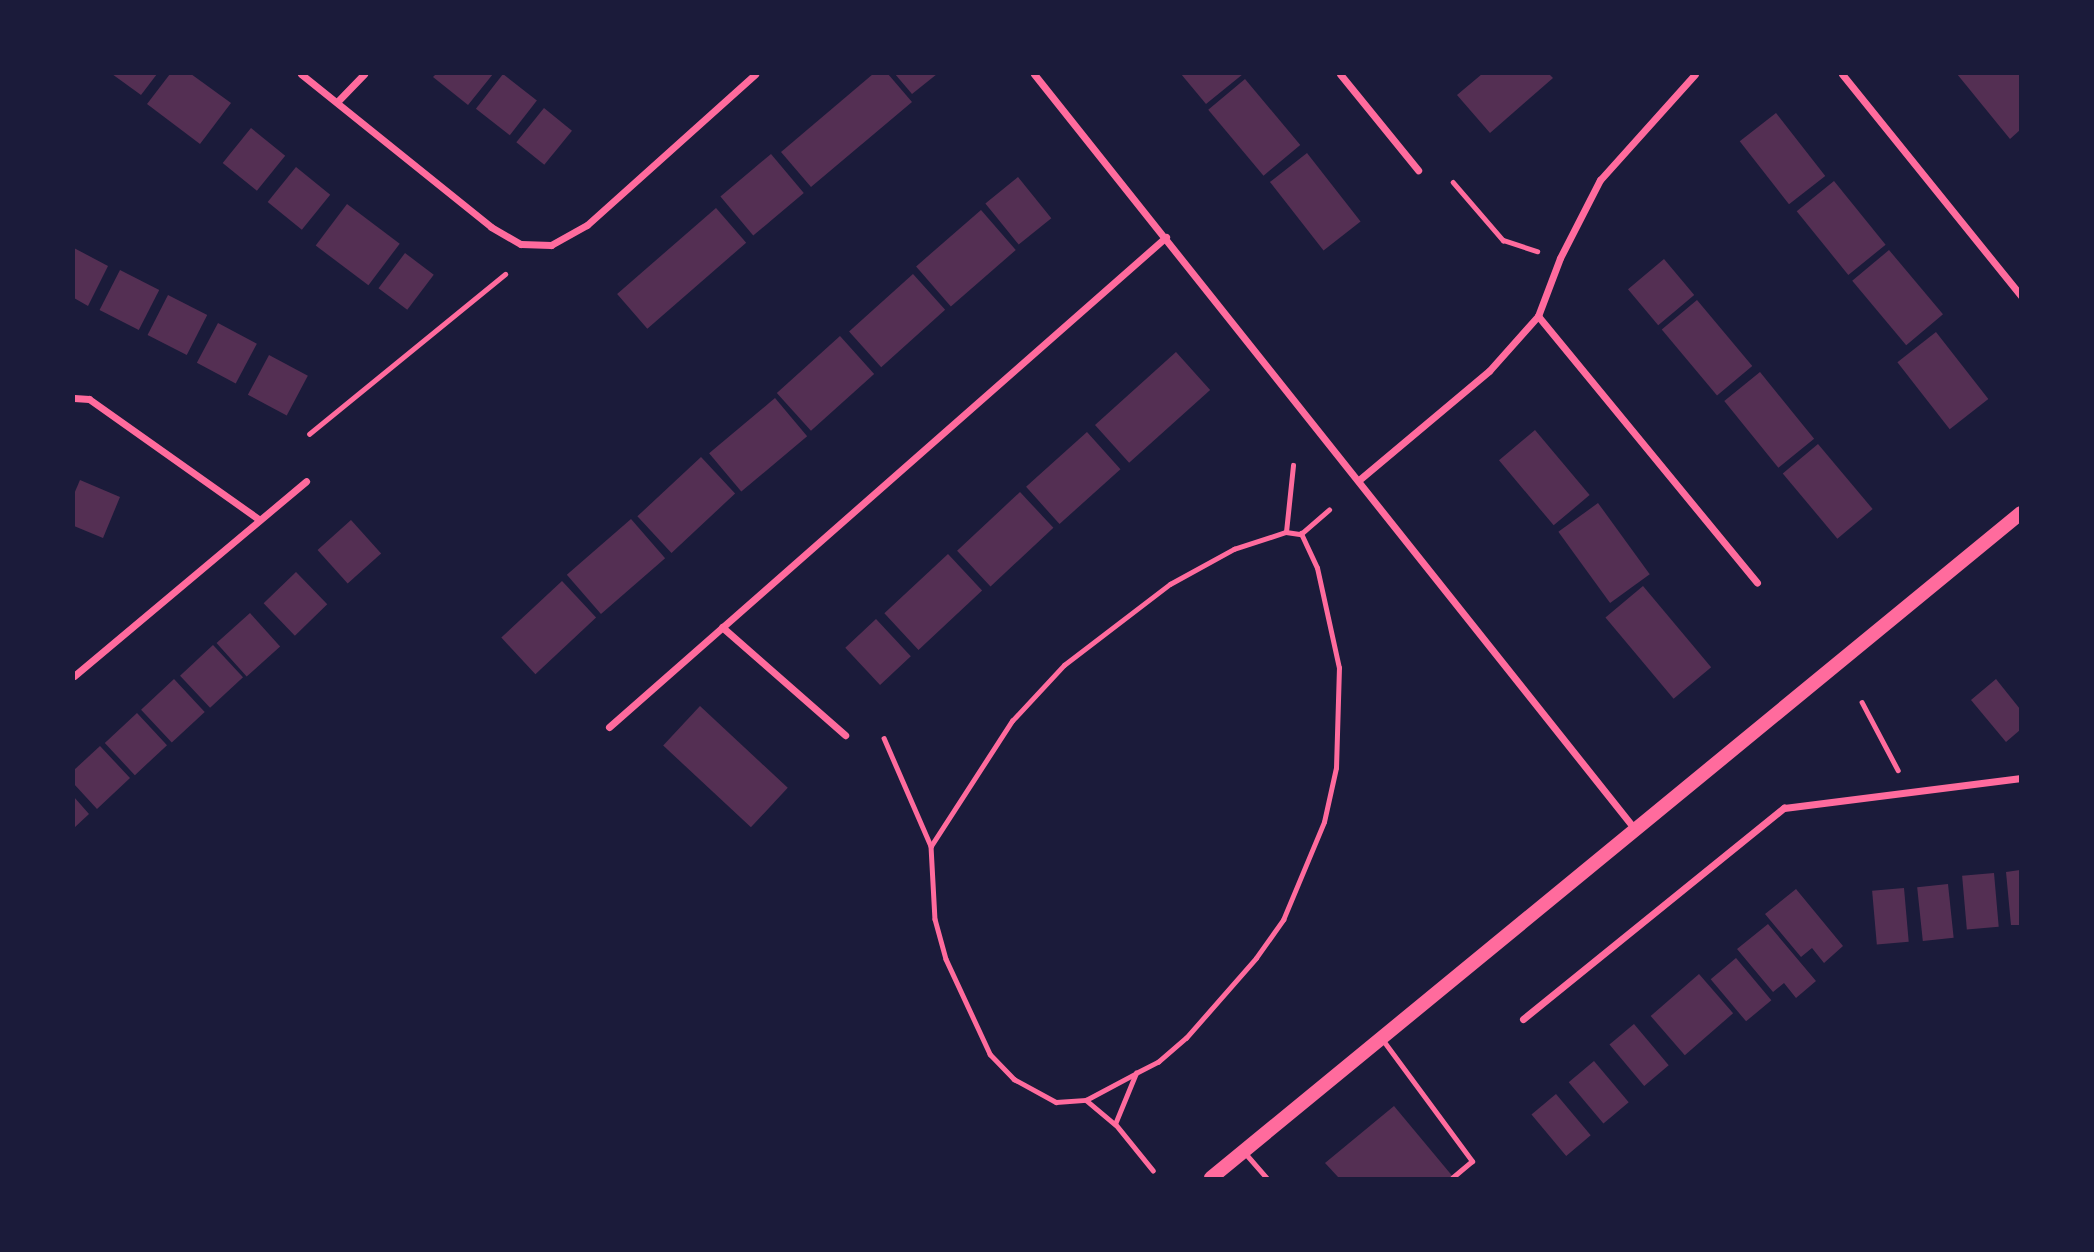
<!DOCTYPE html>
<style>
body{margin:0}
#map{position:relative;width:2094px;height:1252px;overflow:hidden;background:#1b1b3a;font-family:"PT Sans Narrow",sans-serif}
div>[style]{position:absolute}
.building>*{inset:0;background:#542f53;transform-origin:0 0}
.path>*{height:4.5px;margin:-2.25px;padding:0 2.25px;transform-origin:2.25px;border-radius:2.25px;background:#ff6b9d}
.service>*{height:5px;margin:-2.5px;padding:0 2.5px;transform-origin:2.5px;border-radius:2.5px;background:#ff6b9d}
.minor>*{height:7px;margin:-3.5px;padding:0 3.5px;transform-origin:3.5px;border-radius:3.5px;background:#ff6b9d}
.secondary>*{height:14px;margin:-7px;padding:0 7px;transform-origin:7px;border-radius:7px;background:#ff6b9d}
span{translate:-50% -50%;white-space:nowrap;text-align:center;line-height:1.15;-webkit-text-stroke:6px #1b1b3a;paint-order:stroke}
.frame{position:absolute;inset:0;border:75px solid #1b1b3a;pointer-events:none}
</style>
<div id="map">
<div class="building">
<i style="clip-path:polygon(112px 74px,157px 74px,141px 95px)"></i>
<i style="clip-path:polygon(170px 74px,191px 74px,231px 103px,200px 144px,147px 104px)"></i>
<i style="clip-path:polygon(436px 74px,493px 74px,468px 105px,433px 77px)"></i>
<i style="left:503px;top:74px;width:43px;height:44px;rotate:38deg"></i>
<i style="clip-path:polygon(873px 74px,888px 74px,912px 102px,811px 187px,781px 152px)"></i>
<i style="clip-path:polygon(895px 74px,937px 74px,912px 94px)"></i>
<i style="clip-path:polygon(1181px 74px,1243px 74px,1206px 104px)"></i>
<i style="clip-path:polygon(1482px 74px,1549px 74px,1553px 78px,1490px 133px,1457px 95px)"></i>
<i style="clip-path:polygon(1957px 74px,2020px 74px,2020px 130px,2010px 139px)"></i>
<i style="left:1245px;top:79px;width:86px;height:48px;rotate:50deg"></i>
<i style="left:544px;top:108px;width:36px;height:44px;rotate:39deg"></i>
<i style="left:1776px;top:113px;width:80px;height:46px;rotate:52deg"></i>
<i style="left:251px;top:128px;width:44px;height:45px;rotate:39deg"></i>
<i style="left:1307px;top:153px;width:87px;height:47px;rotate:52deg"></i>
<i style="left:771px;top:154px;width:51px;height:66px;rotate:50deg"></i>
<i style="left:296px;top:167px;width:44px;height:45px;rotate:39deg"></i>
<i style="left:1018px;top:177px;width:53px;height:42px;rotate:51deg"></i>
<i style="left:1834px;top:181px;width:82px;height:48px;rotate:51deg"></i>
<i style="left:347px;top:204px;width:66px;height:52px;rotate:37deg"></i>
<i style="left:716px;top:208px;width:46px;height:131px;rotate:49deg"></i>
<i style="left:981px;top:210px;width:53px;height:86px;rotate:49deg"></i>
<i style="clip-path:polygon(74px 248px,108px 266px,88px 306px,74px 298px)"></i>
<i style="left:1889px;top:250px;width:84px;height:48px;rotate:50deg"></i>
<i style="left:405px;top:253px;width:36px;height:44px;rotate:37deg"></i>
<i style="left:1664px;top:259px;width:47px;height:47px;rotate:50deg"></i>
<i style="left:120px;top:270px;width:44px;height:45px;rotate:27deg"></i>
<i style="left:913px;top:274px;width:48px;height:86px;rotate:48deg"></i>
<i style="left:168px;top:295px;width:44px;height:45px;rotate:27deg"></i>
<i style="left:1697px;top:300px;width:86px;height:46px;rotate:50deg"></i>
<i style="left:218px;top:323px;width:44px;height:45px;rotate:28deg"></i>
<i style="left:1936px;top:332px;width:85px;height:49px;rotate:52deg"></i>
<i style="left:840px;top:336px;width:51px;height:85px;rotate:48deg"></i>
<i style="left:1176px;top:352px;width:51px;height:109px;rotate:48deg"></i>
<i style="left:269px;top:355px;width:44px;height:45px;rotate:28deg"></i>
<i style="left:1760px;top:372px;width:86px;height:46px;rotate:51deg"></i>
<i style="left:775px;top:398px;width:50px;height:86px;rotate:50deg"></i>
<i style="left:1535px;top:430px;width:85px;height:47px;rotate:50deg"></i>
<i style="left:1087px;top:432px;width:50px;height:82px;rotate:48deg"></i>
<i style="left:1818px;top:444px;width:85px;height:46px;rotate:50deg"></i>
<i style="left:701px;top:457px;width:50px;height:87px;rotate:47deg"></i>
<i style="clip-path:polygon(80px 480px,120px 497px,103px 538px,74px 526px,74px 494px)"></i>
<i style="left:1020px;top:492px;width:49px;height:86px;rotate:47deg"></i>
<i style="left:1598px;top:503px;width:88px;height:49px;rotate:54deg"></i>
<i style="left:631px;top:519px;width:52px;height:85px;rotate:49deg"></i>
<i style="left:351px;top:520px;width:45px;height:45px;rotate:48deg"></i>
<i style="left:948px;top:554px;width:50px;height:87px;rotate:47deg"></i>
<i style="left:296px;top:572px;width:45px;height:45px;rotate:46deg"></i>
<i style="left:562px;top:581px;width:50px;height:83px;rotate:47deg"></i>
<i style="left:1643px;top:586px;width:106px;height:49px;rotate:50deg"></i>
<i style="left:250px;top:613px;width:45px;height:45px;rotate:48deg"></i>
<i style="left:876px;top:619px;width:51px;height:42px;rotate:47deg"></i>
<i style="left:213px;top:645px;width:44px;height:45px;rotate:47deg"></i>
<i style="left:174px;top:679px;width:45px;height:45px;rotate:47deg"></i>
<i style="clip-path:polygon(1996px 679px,2020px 709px,2020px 730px,2006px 742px,1971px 700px)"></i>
<i style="left:700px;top:706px;width:120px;height:54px;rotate:43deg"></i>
<i style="left:137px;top:713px;width:44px;height:44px;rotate:47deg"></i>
<i style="clip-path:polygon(100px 746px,130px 778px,97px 809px,74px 784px,74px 770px)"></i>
<i style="clip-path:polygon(74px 797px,89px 814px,74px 828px)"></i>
<i style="clip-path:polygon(2020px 870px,2020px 925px,2011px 925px,2006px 872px)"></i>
<i style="left:1994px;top:873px;width:54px;height:32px;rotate:85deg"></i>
<i style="left:1948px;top:884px;width:54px;height:31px;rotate:84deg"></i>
<i style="left:1904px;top:888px;width:54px;height:32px;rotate:85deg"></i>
<i style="clip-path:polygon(1796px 889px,1843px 946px,1824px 963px,1812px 948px,1801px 957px,1765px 914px)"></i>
<i style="clip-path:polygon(1768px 924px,1816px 981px,1796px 998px,1784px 983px,1773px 992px,1737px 949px)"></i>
<i style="left:1736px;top:958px;width:55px;height:33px;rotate:50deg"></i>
<i style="left:1699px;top:974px;width:52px;height:64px;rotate:49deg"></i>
<i style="left:1634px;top:1024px;width:54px;height:32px;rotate:50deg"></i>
<i style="left:1594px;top:1061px;width:54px;height:33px;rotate:50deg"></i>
<i style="left:1556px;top:1094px;width:54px;height:32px;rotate:50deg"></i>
<i style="clip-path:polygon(1394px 1106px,1454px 1178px,1339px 1178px,1325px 1163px)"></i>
</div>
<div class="path">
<i style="left:1453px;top:182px;width:77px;rotate:49.2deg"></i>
<i style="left:1503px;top:240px;width:36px;rotate:18deg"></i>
<i style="left:309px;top:434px;width:253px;rotate:-39.2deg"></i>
<i style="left:1286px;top:532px;width:15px;rotate:8deg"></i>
<i style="left:1862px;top:702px;width:77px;rotate:62.1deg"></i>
<i style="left:884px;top:738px;width:118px;rotate:66.5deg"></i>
<i style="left:931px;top:846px;width:73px;rotate:86.9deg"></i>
<i style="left:935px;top:919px;width:41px;rotate:74.6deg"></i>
<i style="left:946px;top:959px;width:105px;rotate:65.1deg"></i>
<i style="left:990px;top:1054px;width:35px;rotate:46deg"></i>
<i style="left:1014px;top:1079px;width:48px;rotate:28.7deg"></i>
<i style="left:1056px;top:1102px;width:30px;rotate:-4deg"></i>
<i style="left:1086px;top:1100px;width:38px;rotate:40deg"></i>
<i style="left:931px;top:846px;width:149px;rotate:-57.1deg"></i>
<i style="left:1012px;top:721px;width:76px;rotate:-47.1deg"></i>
<i style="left:1064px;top:665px;width:133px;rotate:-37.4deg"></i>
<i style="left:1170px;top:584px;width:73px;rotate:-28.7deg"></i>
<i style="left:1234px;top:549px;width:55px;rotate:-18.1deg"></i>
<i style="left:1286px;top:532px;width:67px;rotate:-84deg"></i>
<i style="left:1086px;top:1100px;width:55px;rotate:-28deg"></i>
<i style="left:1153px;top:1171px;width:60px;rotate:-129deg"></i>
<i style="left:1115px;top:1124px;width:55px;rotate:-67.6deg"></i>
<i style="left:1136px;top:1073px;width:25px;rotate:-27deg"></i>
<i style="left:1158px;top:1062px;width:37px;rotate:-41deg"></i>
<i style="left:1186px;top:1038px;width:106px;rotate:-48.8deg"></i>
<i style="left:1256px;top:958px;width:47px;rotate:-54.6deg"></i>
<i style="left:1283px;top:920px;width:106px;rotate:-67.3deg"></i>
<i style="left:1324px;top:822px;width:55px;rotate:-77.5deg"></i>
<i style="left:1336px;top:768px;width:100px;rotate:-88.3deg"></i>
<i style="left:1339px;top:668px;width:102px;rotate:-102.4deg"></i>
<i style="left:1317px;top:568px;width:38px;rotate:-115deg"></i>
<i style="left:1301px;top:534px;width:37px;rotate:-41deg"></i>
</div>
<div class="service">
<i style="left:1382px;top:1039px;width:152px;rotate:53.6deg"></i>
<i style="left:1472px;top:1161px;width:26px;rotate:140deg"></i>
<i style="left:1244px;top:1152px;width:35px;rotate:49deg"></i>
</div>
<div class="minor">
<i style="left:301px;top:74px;width:244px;rotate:38.8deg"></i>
<i style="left:491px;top:227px;width:34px;rotate:30deg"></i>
<i style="left:521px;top:244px;width:30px;rotate:2deg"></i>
<i style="left:551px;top:245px;width:41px;rotate:-29.1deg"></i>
<i style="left:587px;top:225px;width:226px;rotate:-41.9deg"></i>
<i style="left:1034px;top:74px;width:964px;rotate:51.49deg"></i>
<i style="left:1340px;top:74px;width:124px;rotate:50.9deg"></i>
<i style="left:1842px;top:74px;width:285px;rotate:51.1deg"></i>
<i style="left:337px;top:102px;width:39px;rotate:-46deg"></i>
<i style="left:1538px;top:316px;width:345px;rotate:50.6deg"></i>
<i style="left:74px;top:398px;width:15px;rotate:4deg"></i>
<i style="left:89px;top:399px;width:206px;rotate:35.3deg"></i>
<i style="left:1359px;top:480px;width:170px;rotate:-40deg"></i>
<i style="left:1489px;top:371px;width:74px;rotate:-48.3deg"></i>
<i style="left:1538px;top:316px;width:62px;rotate:-69.2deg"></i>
<i style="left:1560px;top:258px;width:88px;rotate:-62.9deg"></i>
<i style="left:1600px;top:180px;width:142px;rotate:-48.1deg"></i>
<i style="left:722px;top:627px;width:164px;rotate:41.3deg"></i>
<i style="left:74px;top:676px;width:303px;rotate:-40deg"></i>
<i style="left:609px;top:727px;width:742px;rotate:-41.34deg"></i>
<i style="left:1523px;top:1019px;width:336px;rotate:-39deg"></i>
<i style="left:1784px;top:808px;width:239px;rotate:-7.2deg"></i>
</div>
<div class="secondary">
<i style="left:1211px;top:1178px;width:1048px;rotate:-39.39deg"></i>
</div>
<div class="frame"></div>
</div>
